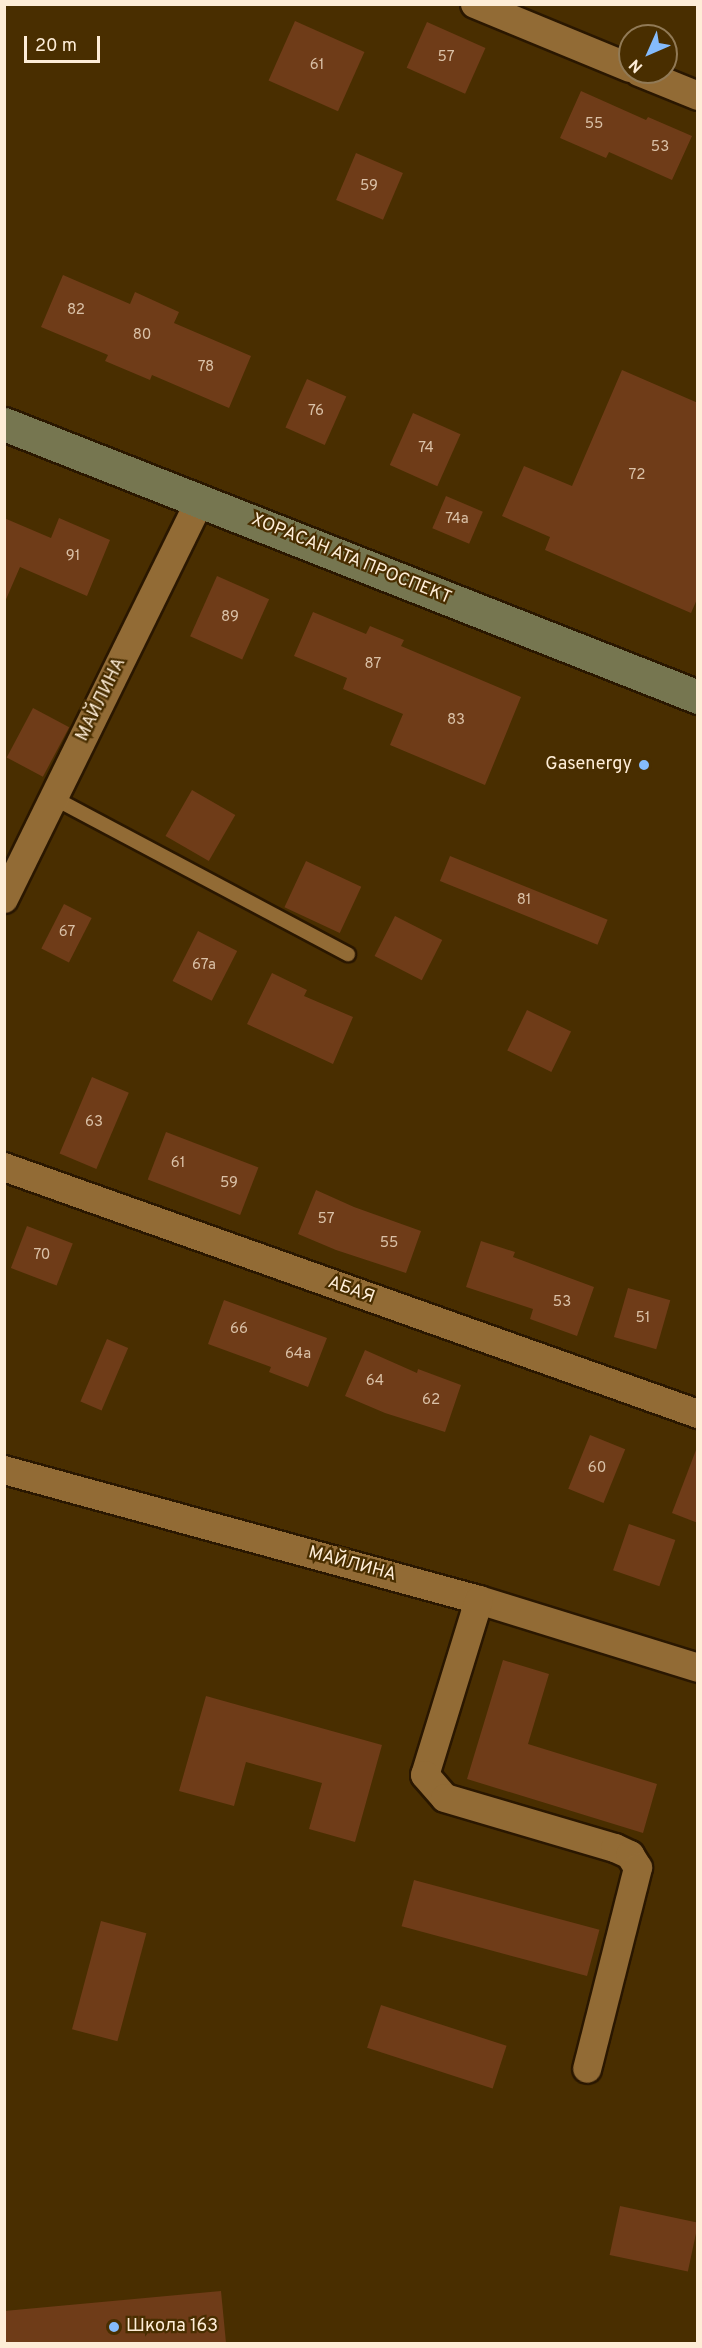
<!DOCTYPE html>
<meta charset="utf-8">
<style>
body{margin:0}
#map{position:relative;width:702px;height:2348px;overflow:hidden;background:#492e00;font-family:Overpass,sans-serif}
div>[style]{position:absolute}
.building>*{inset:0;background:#6f3c18;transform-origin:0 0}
.roads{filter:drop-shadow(2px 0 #2a1700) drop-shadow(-2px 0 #2a1700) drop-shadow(0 2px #2a1700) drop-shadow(0 -2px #2a1700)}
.lane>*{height:14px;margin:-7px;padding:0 7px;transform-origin:7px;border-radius:7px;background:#926b35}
.street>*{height:28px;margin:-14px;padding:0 14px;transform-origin:14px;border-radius:14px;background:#926b35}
.secondary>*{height:33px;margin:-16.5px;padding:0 16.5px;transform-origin:16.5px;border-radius:16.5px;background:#767650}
.dots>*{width:16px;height:16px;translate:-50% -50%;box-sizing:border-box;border:3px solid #492e00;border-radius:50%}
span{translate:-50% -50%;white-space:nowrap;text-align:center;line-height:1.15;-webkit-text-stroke:4.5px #492e00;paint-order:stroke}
.number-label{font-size:15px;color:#dac1a7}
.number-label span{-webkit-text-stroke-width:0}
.street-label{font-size:18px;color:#feedd7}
.poi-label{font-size:18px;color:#feedd7}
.right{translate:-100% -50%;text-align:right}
.left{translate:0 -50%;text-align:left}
.frame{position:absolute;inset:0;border:6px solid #feedd7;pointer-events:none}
.north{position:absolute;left:618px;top:24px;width:60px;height:60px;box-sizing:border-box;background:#492e00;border:2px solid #917a56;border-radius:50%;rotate:225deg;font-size:16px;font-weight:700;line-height:24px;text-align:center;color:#feedd7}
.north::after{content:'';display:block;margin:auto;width:21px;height:27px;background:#85bbfb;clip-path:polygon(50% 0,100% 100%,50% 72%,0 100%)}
.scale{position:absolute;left:24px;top:36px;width:76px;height:27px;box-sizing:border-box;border:3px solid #feedd7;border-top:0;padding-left:8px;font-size:18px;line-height:21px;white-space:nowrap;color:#feedd7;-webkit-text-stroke:4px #492e00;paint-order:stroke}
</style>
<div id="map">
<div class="building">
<i style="left:295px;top:21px;width:76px;height:65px;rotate:24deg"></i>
<i style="left:427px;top:22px;width:64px;height:50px;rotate:24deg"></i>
<i style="clip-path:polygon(581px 91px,646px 120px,648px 117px,692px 136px,672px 180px,609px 152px,606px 158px,560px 138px)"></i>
<i style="left:356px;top:153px;width:51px;height:51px;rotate:23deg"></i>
<i style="clip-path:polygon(63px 275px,130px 304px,135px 292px,179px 312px,174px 323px,251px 356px,229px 408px,152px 375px,150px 380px,105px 361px,108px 355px,41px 327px)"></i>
<i style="clip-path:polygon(622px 370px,698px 403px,698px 597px,691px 613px,545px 550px,550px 537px,502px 516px,524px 466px,572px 486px)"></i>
<i style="left:307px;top:379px;width:43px;height:53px;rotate:24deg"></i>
<i style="left:413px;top:413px;width:52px;height:57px;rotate:24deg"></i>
<i style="left:446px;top:496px;width:40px;height:35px;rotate:23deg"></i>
<i style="clip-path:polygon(4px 518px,51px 538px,59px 518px,110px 540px,87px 596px,20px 567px,4px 604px)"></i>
<i style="left:217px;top:576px;width:57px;height:66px;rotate:24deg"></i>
<i style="clip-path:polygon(313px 612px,366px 634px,370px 626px,404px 640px,401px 646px,521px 697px,485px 785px,390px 745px,403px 714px,343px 689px,347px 678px,294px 656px)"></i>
<i style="left:33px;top:708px;width:41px;height:56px;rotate:28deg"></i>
<i style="left:192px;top:790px;width:50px;height:53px;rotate:30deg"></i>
<i style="left:450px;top:856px;width:170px;height:27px;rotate:22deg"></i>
<i style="left:306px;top:861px;width:61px;height:51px;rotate:25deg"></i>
<i style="left:64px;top:904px;width:31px;height:50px;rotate:27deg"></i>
<i style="left:395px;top:916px;width:53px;height:45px;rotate:27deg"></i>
<i style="left:198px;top:931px;width:44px;height:56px;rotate:27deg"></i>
<i style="clip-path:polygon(272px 973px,307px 990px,304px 996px,353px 1017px,333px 1064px,247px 1024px)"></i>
<i style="left:527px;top:1010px;width:49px;height:45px;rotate:26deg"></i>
<i style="left:92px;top:1077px;width:40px;height:83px;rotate:23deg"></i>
<i style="left:166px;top:1132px;width:99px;height:51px;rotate:21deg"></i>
<i style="clip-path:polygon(316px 1190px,354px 1207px,421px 1231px,406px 1273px,336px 1250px,298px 1234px)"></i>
<i style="left:27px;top:1226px;width:49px;height:45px;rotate:21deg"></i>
<i style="clip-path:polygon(481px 1241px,515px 1252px,513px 1257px,594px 1287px,577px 1336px,530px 1319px,533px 1309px,466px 1287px)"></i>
<i style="left:628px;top:1288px;width:44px;height:51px;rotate:16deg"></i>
<i style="clip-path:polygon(224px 1300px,327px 1338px,308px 1387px,269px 1372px,271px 1367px,208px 1344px)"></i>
<i style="left:107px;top:1339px;width:23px;height:68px;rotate:23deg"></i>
<i style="clip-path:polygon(365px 1350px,417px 1373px,418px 1369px,461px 1385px,445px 1432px,385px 1413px,345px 1396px)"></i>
<i style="left:590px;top:1435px;width:38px;height:58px;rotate:22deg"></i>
<i style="clip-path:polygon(696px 1450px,698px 1450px,698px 1523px,672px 1513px)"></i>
<i style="left:629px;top:1524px;width:49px;height:49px;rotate:19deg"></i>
<i style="clip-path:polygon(503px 1660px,549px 1674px,528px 1744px,657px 1784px,643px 1833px,467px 1779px)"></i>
<i style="clip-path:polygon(206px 1696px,382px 1745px,355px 1842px,309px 1829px,322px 1783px,246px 1762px,234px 1806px,179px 1791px)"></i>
<i style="left:414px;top:1880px;width:192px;height:48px;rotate:15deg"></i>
<i style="left:101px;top:1921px;width:47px;height:112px;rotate:15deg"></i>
<i style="left:381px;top:2005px;width:132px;height:45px;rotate:18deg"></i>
<i style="left:620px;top:2206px;width:80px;height:50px;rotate:12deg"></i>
<i style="clip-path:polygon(221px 2291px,226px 2343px,4px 2343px,4px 2311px)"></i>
</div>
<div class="roads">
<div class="lane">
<i style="left:54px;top:798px;width:333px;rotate:28deg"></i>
</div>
<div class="street">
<i style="left:475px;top:4px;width:168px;rotate:22.4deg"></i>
<i style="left:639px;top:72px;width:64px;rotate:22.1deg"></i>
<i style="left:4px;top:899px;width:444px;rotate:-63.8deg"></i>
<i style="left:4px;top:1167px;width:737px;rotate:19.59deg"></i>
<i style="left:4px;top:1470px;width:492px;rotate:15.3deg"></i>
<i style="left:479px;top:1600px;width:229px;rotate:17.2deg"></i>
<i style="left:479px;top:1600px;width:183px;rotate:107.1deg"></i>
<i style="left:425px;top:1775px;width:30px;rotate:49deg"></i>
<i style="left:445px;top:1798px;width:177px;rotate:16.4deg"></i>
<i style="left:615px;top:1848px;width:17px;rotate:25deg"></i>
<i style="left:630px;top:1855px;width:15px;rotate:58deg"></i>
<i style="left:638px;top:1868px;width:207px;rotate:104.2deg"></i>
</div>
<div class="secondary">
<i style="left:4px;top:424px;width:746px;rotate:21.47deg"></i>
</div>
</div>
<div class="dots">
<i style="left:644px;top:765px;background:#85bbfb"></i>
<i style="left:114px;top:2327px;background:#85bbfb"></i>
</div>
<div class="number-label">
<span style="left:446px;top:58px">57</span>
<span style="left:317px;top:66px">61</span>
<span style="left:594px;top:125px">55</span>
<span style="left:660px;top:148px">53</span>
<span style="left:369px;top:187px">59</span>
<span style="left:76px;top:311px">82</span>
<span style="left:142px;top:336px">80</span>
<span style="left:206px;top:368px">78</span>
<span style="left:316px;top:412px">76</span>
<span style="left:426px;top:449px">74</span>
<span style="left:637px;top:476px">72</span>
<span style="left:457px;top:520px">74а</span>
<span style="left:73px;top:557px">91</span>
<span style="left:230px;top:618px">89</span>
<span style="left:373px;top:665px">87</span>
<span style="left:456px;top:721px">83</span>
<span style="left:524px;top:901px">81</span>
<span style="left:67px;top:933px">67</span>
<span style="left:204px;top:966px">67а</span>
<span style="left:94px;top:1123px">63</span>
<span style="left:178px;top:1164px">61</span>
<span style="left:229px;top:1184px">59</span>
<span style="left:326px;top:1220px">57</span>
<span style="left:389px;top:1244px">55</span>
<span style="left:42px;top:1256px">70</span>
<span style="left:562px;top:1303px">53</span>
<span style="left:643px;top:1319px">51</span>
<span style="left:239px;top:1330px">66</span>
<span style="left:298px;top:1355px">64а</span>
<span style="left:375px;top:1382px">64</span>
<span style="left:431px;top:1401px">62</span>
<span style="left:597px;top:1469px">60</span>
</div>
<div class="street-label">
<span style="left:351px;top:560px;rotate:22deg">ХОРАСАН АТА ПРОСПЕКТ</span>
<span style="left:102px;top:700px;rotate:-64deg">МАЙЛИНА</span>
<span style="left:351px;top:1291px;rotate:20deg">АБАЯ</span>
<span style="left:352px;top:1565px;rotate:15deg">МАЙЛИНА</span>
</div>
<div class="poi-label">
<span class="right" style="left:632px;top:765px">Gasenergy</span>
<span class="left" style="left:126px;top:2327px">Школа 163</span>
</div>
<div class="frame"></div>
<div class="north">N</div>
<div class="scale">20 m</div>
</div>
